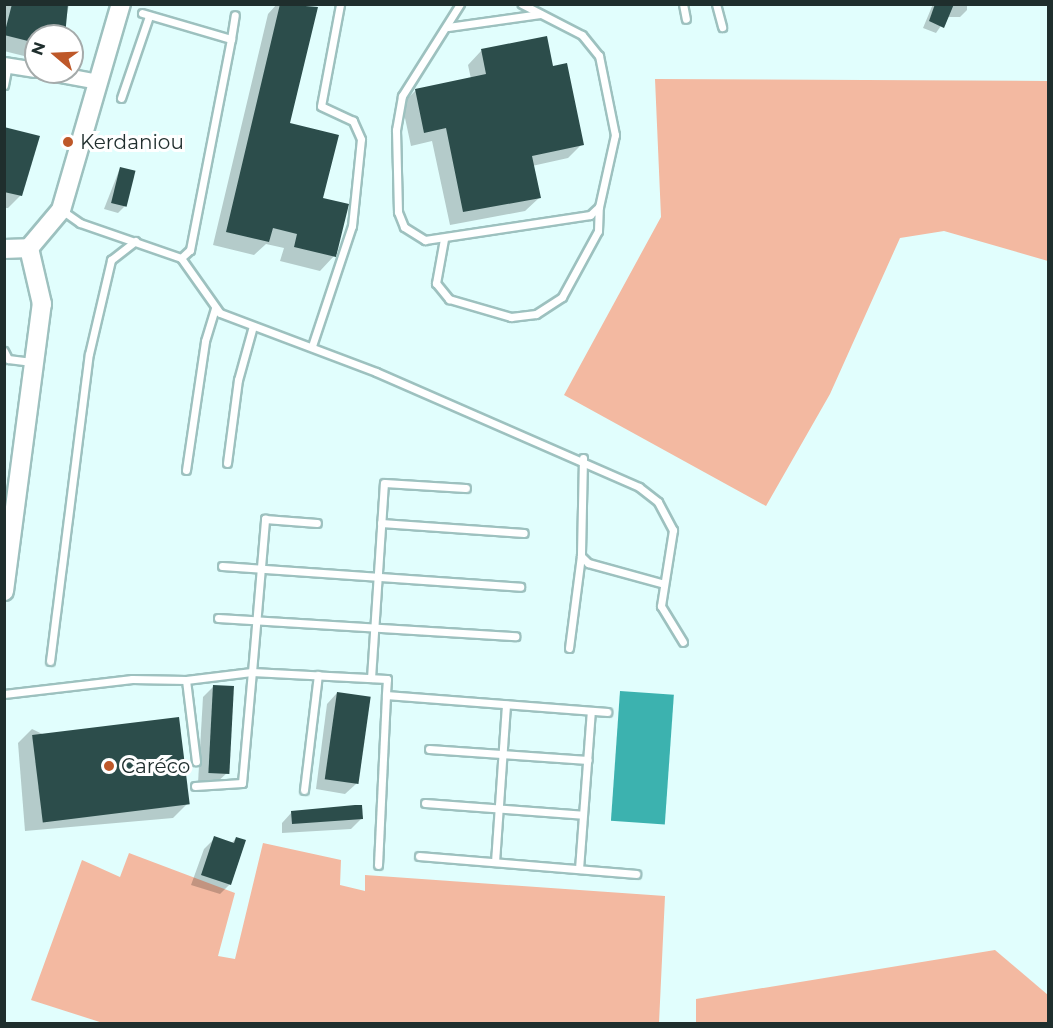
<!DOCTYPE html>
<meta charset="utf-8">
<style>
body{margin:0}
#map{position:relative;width:1053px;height:1028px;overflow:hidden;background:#e1fefd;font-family:Montserrat,sans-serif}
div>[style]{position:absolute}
.green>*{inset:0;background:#f3b9a1}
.water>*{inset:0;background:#3cb2af;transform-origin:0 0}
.shadow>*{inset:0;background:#0003}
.building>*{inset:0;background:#2c4d4b;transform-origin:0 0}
.roads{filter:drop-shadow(2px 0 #9dc1bf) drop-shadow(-2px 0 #9dc1bf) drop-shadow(0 2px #9dc1bf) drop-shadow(0 -2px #9dc1bf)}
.service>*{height:7px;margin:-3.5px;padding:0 3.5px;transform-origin:3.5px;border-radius:3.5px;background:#fff}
.minor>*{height:14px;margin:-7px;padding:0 7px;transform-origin:7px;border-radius:7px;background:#fff}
.tertiary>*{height:18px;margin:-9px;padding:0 9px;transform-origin:9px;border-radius:9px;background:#fff}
.dots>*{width:16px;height:16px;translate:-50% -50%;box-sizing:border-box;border:3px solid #fff;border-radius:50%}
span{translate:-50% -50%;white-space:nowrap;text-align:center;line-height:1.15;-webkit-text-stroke:6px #fff;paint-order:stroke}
.poi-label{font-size:20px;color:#1f2e2d}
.left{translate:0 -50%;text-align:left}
.frame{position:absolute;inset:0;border:6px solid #1f2e2d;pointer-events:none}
.north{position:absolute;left:24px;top:24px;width:60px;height:60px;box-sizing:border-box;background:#fff;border:2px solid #a5abab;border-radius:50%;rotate:289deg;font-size:16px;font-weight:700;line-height:24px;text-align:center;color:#1f2e2d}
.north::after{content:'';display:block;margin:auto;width:21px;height:27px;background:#be5829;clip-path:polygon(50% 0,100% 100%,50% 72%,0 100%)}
</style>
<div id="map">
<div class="green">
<i style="clip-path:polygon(655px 79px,1048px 81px,1048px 261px,944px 231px,900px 238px,830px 394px,766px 506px,564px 395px,661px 217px)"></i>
<i style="clip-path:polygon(263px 843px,341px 860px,340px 885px,365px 891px,365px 875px,665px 896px,659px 1023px,106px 1024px,31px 1000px,82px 860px,120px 877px,129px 853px,235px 893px,218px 956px,235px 959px)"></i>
<i style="clip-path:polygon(995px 950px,1048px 995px,1048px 1023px,696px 1023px,696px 999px)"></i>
</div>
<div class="water">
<i style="left:620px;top:691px;width:54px;height:130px;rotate:4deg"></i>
</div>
<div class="shadow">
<i style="clip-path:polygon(4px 4px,69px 4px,63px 36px,36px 36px,36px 59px,4px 51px)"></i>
<i style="clip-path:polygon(277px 4px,316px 8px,288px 124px,322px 199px,334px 256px,320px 271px,280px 261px,284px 248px,266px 244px,254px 255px,213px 245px,268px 14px)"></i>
<i style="clip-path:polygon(933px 4px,967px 4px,967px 10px,960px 17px,947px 17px,936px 33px,923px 28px)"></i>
<i style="clip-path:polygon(481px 51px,552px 68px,582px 144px,568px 158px,532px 166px,539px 198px,525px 211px,450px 225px,432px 141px,411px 146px,402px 104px,416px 90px,471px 79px,468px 65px)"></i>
<i style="clip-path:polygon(4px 148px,21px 195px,8px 208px,4px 208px)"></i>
<i style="clip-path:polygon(120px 168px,125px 206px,118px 213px,104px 209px)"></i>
<i style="clip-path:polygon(214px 686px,227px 773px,216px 783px,198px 783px,203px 697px)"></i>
<i style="clip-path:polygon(337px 693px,356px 784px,345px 794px,316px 789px,327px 704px)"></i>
<i style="clip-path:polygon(32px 729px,187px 804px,173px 818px,25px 831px,18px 743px)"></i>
<i style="clip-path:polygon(292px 812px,361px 819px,351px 829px,282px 833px,282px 823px)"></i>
<i style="clip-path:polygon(215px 838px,231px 844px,236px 838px,230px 884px,220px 894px,191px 885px,204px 849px)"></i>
</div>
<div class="building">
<i style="clip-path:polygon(12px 4px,68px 4px,65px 36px,36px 36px,36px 43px,4px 35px)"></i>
<i style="clip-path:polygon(280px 4px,318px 7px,290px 123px,339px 135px,323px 198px,349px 204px,336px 257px,294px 247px,297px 234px,273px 228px,269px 242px,226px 232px)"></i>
<i style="clip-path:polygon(935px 4px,954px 4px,944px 28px,929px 21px)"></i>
<i style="clip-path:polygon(547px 36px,553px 66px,567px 63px,584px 145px,532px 156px,541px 198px,463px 212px,446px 128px,424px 133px,415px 89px,486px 74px,481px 49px)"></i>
<i style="clip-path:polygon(4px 127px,40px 136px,22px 196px,4px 192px)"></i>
<i style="left:120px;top:167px;width:16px;height:37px;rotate:14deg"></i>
<i style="left:213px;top:685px;width:21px;height:88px;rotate:3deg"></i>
<i style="left:337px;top:692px;width:34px;height:88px;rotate:8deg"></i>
<i style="left:179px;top:717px;width:88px;height:148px;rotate:83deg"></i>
<i style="clip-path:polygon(355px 805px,362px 805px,363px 819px,292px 824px,291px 811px)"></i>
<i style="clip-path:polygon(214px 836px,234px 843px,236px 837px,246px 840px,231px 885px,201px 875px)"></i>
</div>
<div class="roads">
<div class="service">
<i style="left:460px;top:4px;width:109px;rotate:122.2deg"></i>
<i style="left:402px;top:96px;width:35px;rotate:100deg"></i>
<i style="left:396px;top:130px;width:82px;rotate:88.6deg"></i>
<i style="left:398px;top:212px;width:16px;rotate:68deg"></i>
<i style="left:404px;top:227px;width:25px;rotate:32deg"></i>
<i style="left:425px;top:240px;width:167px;rotate:-8.6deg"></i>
<i style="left:590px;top:215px;width:12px;rotate:-42deg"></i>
<i style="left:599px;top:207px;width:74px;rotate:-77.5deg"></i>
<i style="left:615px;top:135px;width:81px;rotate:-101.4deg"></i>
<i style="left:599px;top:56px;width:27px;rotate:-129deg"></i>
<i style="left:582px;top:35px;width:68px;rotate:-152.7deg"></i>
<i style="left:683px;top:4px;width:15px;rotate:79deg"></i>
<i style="left:716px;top:4px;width:24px;rotate:75deg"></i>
<i style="left:142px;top:13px;width:93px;rotate:16.3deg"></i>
<i style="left:231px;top:39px;width:24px;rotate:-81deg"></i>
<i style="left:448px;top:27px;width:93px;rotate:-8deg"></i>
<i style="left:4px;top:85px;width:20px;rotate:-79deg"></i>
<i style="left:121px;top:98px;width:87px;rotate:-71.1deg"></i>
<i style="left:63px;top:211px;width:21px;rotate:35deg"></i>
<i style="left:80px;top:223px;width:107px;rotate:19.1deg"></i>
<i style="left:181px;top:258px;width:12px;rotate:-42deg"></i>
<i style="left:190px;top:250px;width:215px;rotate:-79deg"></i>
<i style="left:444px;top:239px;width:45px;rotate:100.3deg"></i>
<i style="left:436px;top:283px;width:21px;rotate:51deg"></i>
<i style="left:449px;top:299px;width:65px;rotate:16.2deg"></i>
<i style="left:511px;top:317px;width:25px;rotate:-7deg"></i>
<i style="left:536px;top:314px;width:31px;rotate:-33deg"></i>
<i style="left:562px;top:297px;width:75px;rotate:-61.4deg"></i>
<i style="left:598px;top:231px;width:24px;rotate:-88deg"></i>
<i style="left:181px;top:258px;width:67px;rotate:54.7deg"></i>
<i style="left:220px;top:313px;width:167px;rotate:20.7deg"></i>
<i style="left:376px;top:372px;width:287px;rotate:23.6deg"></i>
<i style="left:639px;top:487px;width:24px;rotate:38deg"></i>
<i style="left:658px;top:502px;width:32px;rotate:62deg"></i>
<i style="left:673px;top:530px;width:77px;rotate:99deg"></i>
<i style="left:661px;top:606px;width:42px;rotate:58.6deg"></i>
<i style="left:312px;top:346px;width:126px;rotate:-71.6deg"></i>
<i style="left:352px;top:226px;width:87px;rotate:-84.1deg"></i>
<i style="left:361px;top:139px;width:20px;rotate:-114deg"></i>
<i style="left:353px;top:121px;width:35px;rotate:-155deg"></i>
<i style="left:321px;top:106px;width:104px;rotate:-79.4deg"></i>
<i style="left:4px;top:351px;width:9px;rotate:63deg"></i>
<i style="left:8px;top:359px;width:26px;rotate:7deg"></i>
<i style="left:583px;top:458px;width:98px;rotate:91.2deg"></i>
<i style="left:581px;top:556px;width:10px;rotate:45deg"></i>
<i style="left:588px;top:563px;width:76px;rotate:15.3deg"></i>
<i style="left:227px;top:463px;width:84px;rotate:-82.5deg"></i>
<i style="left:238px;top:380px;width:56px;rotate:-74.5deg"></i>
<i style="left:186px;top:470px;width:130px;rotate:-81.6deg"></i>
<i style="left:205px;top:341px;width:34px;rotate:-73deg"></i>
<i style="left:381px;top:523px;width:143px;rotate:4deg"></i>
<i style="left:222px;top:566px;width:299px;rotate:4deg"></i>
<i style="left:218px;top:618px;width:298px;rotate:3.5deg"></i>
<i style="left:569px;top:648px;width:93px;rotate:-82.6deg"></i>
<i style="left:50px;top:661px;width:309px;rotate:-82.8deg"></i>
<i style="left:89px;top:354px;width:97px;rotate:-76.8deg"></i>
<i style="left:111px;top:260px;width:31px;rotate:-38deg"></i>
<i style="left:371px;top:678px;width:195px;rotate:-86.2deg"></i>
<i style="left:384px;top:483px;width:82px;rotate:3.5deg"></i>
<i style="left:186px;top:680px;width:66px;rotate:-6.9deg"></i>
<i style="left:252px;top:672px;width:154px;rotate:-85.1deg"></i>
<i style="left:265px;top:519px;width:52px;rotate:4.4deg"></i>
<i style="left:4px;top:694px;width:129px;rotate:-6.7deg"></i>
<i style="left:132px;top:679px;width:54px;rotate:1.1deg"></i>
<i style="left:186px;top:680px;width:82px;rotate:83deg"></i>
<i style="left:429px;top:749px;width:159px;rotate:4deg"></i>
<i style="left:195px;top:786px;width:47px;rotate:-3.7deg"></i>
<i style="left:242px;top:783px;width:111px;rotate:-84.9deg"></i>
<i style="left:252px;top:672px;width:135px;rotate:3deg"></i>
<i style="left:387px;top:679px;width:16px;rotate:94deg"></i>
<i style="left:304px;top:790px;width:116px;rotate:-83.1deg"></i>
<i style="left:425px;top:803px;width:158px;rotate:4.3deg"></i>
<i style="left:419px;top:856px;width:218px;rotate:4.7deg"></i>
<i style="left:495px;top:862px;width:158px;rotate:-86deg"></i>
<i style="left:378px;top:865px;width:170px;rotate:-87.3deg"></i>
<i style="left:386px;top:695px;width:222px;rotate:4.4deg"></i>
<i style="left:579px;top:869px;width:158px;rotate:-85.7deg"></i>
</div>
<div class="minor">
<i style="left:4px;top:65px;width:32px;rotate:9deg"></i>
<i style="left:45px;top:72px;width:55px;rotate:10.5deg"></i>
</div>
<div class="tertiary">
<i style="left:29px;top:248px;width:50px;rotate:-49.9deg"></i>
<i style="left:61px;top:210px;width:215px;rotate:-73.8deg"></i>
<i style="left:4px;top:249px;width:25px;rotate:-2deg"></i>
<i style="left:4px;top:591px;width:290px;rotate:-82.5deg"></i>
<i style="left:42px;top:304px;width:57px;rotate:-103.1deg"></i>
</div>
</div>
<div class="dots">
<i style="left:68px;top:142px;background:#be5829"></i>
<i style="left:109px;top:766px;background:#be5829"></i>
</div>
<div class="poi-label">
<span class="left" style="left:80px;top:142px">Kerdaniou</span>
<span class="left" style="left:121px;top:766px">Caréco</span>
</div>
<div class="frame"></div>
<div class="north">N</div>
</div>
